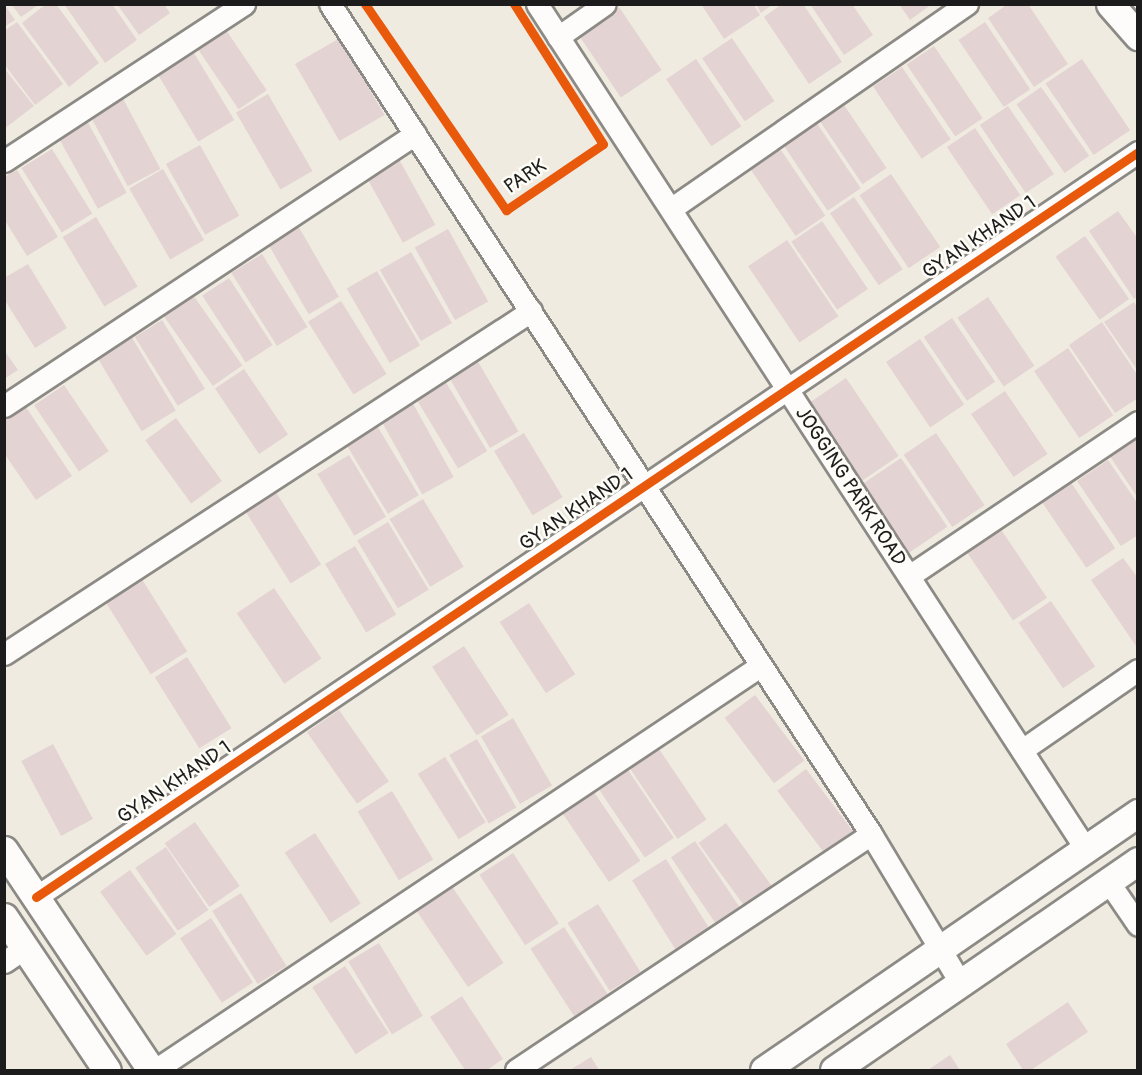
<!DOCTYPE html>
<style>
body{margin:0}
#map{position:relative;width:1142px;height:1075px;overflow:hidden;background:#f0ebe0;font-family:Pangolin,sans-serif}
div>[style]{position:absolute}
.building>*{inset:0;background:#e4d3d3;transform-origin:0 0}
.roads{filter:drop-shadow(2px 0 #8c8a85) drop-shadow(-2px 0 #8c8a85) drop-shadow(0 2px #8c8a85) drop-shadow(0 -2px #8c8a85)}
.minor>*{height:21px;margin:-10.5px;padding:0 10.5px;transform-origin:10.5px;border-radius:10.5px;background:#fdfcfa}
.tertiary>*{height:27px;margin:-13.5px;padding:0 13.5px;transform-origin:13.5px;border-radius:13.5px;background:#fdfcfa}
.cycleway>*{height:9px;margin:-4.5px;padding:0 4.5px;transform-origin:4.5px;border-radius:4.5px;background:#e8590c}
span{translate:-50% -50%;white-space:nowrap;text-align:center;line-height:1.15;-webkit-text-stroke:5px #fdfcf7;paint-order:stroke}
.street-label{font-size:20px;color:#1c1c1c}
.frame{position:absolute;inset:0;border:6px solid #1c1c1c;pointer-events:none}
</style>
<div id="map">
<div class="building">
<i style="clip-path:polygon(4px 4px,15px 20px,4px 27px)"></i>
<i style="clip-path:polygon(46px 4px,56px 4px,99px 63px,69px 87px,22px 23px)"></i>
<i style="clip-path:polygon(64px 4px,112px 4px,137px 40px,105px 63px)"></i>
<i style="clip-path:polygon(117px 4px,164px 4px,170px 13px,139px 35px)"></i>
<i style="clip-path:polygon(701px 4px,753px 4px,760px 15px,724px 39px)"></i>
<i style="clip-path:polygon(756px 4px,773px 4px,761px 13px)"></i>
<i style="clip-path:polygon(782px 4px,803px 4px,842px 62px,809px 84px,764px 17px)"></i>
<i style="clip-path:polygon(810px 4px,852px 4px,873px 35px,844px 55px)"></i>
<i style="clip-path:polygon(899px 4px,932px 4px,910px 20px)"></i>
<i style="clip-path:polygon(1008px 4px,1028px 4px,1068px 64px,1034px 87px,988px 18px)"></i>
<i style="clip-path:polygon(12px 5px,38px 5px,21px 17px)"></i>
<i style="left:619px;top:7px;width:76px;height:49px;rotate:56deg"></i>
<i style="clip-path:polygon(17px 22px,63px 84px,35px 105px,4px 64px,4px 31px)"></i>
<i style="left:985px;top:22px;width:81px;height:32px;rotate:56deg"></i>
<i style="left:222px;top:24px;width:80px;height:34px;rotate:56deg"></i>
<i style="left:340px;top:38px;width:89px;height:52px;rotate:60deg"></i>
<i style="left:732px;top:38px;width:76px;height:36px;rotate:56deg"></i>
<i style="left:934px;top:46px;width:87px;height:33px;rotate:56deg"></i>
<i style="left:191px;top:48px;width:84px;height:42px;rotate:59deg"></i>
<i style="left:696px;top:59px;width:81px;height:36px;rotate:56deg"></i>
<i style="left:1082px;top:59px;width:86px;height:44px;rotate:56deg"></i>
<i style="left:902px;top:67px;width:87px;height:35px;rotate:56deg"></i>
<i style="clip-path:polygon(4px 68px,34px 106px,4px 129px)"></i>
<i style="left:1041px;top:87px;width:84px;height:30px;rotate:55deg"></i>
<i style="left:120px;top:93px;width:86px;height:37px;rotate:62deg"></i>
<i style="left:268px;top:94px;width:89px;height:37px;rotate:60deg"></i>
<i style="left:844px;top:105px;width:76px;height:29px;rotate:56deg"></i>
<i style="left:1008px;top:106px;width:82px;height:34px;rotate:56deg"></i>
<i style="left:87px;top:121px;width:82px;height:33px;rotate:61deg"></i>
<i style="left:816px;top:122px;width:80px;height:40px;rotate:56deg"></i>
<i style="left:975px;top:128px;width:81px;height:34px;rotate:56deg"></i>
<i style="left:200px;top:145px;width:81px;height:39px;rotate:61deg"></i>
<i style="left:779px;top:147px;width:83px;height:36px;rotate:56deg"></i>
<i style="left:52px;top:149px;width:76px;height:36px;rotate:58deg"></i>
<i style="left:396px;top:154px;width:81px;height:37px;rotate:61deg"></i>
<i style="left:163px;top:169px;width:82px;height:39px;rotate:60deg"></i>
<i style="clip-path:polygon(17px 170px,58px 237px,27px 256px,4px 219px,4px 177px)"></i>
<i style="left:891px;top:174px;width:88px;height:38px;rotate:56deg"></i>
<i style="left:854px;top:197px;width:87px;height:29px;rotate:56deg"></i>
<i style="clip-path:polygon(1118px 211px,1138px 239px,1138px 296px,1134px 299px,1089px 231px)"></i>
<i style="left:96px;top:217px;width:81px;height:39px;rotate:59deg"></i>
<i style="left:822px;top:221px;width:82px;height:37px;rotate:56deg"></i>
<i style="left:297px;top:224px;width:84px;height:35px;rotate:60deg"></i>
<i style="left:448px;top:229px;width:83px;height:38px;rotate:61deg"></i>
<i style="left:1085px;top:236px;width:77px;height:36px;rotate:55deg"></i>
<i style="left:787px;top:240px;width:92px;height:47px;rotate:56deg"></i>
<i style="left:411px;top:252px;width:82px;height:36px;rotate:60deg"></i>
<i style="left:262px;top:254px;width:86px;height:36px;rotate:58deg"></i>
<i style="clip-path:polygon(28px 264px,67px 328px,35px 348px,4px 299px,4px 278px)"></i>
<i style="left:377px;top:271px;width:86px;height:35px;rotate:60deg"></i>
<i style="left:229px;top:278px;width:80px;height:32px;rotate:57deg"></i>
<i style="left:193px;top:295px;width:86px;height:36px;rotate:55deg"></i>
<i style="left:988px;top:297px;width:83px;height:37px;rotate:56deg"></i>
<i style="left:341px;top:301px;width:86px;height:39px;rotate:58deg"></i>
<i style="clip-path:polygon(1134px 302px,1138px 308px,1138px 371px,1104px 322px)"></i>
<i style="left:952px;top:318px;width:77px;height:34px;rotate:56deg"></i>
<i style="left:162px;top:320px;width:81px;height:32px;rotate:58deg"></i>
<i style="clip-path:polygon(1102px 322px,1138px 376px,1138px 398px,1115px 413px,1069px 345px)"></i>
<i style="left:131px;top:336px;width:87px;height:40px;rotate:59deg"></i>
<i style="left:920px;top:339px;width:79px;height:41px;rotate:56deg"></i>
<i style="left:1068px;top:348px;width:81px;height:41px;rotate:56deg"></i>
<i style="clip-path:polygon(4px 350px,18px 370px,4px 379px)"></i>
<i style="left:476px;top:358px;width:85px;height:33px;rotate:60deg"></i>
<i style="left:244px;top:369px;width:79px;height:35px;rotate:56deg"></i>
<i style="left:846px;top:378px;width:94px;height:50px;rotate:56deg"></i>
<i style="left:444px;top:379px;width:84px;height:34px;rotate:59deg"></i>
<i style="left:64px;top:385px;width:80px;height:36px;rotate:56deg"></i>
<i style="left:1005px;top:391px;width:76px;height:41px;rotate:56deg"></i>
<i style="left:411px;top:400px;width:88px;height:36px;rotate:61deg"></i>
<i style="clip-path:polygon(24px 404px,72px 476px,36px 500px,4px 453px,4px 417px)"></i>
<i style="left:176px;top:418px;width:78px;height:38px;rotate:54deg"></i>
<i style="left:376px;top:424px;width:83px;height:36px;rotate:59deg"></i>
<i style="left:524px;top:433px;width:75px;height:35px;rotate:59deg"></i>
<i style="left:936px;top:433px;width:87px;height:39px;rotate:56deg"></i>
<i style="clip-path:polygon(1138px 436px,1138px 498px,1109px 455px)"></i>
<i style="left:349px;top:455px;width:72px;height:37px;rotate:59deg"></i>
<i style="left:901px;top:458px;width:83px;height:50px;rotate:56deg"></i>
<i style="clip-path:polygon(1108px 460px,1138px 504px,1138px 535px,1121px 546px,1077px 481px)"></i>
<i style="left:1070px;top:481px;width:81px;height:35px;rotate:56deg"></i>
<i style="left:274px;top:489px;width:89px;height:36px;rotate:58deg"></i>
<i style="left:423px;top:499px;width:79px;height:39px;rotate:59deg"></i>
<i style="left:388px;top:522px;width:79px;height:36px;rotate:59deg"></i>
<i style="left:1000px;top:528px;width:84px;height:41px;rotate:56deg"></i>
<i style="left:355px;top:546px;width:80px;height:35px;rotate:59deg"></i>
<i style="clip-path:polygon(1123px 558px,1138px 578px,1138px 649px,1091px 580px)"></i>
<i style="left:140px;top:576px;width:89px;height:43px;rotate:58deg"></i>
<i style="left:274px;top:588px;width:85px;height:45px;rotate:56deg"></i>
<i style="left:1051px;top:601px;width:79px;height:39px;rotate:56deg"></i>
<i style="left:529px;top:603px;width:85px;height:35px;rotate:57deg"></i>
<i style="left:464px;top:646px;width:82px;height:38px;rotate:57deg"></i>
<i style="left:187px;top:657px;width:84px;height:38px;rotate:58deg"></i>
<i style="left:755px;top:695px;width:82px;height:38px;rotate:53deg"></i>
<i style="left:339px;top:710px;width:87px;height:39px;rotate:55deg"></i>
<i style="left:513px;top:718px;width:78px;height:37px;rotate:60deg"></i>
<i style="left:477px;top:739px;width:79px;height:32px;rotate:60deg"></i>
<i style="left:53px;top:744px;width:85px;height:36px;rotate:62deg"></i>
<i style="left:659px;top:749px;width:85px;height:35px;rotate:56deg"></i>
<i style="left:445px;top:757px;width:77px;height:32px;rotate:58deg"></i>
<i style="left:806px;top:769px;width:81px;height:36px;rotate:53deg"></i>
<i style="left:628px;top:770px;width:82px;height:35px;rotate:56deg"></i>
<i style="left:392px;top:791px;width:80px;height:40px;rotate:59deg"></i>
<i style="left:594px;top:792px;width:83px;height:38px;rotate:56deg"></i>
<i style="left:195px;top:822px;width:78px;height:37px;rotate:55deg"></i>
<i style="left:726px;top:823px;width:82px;height:34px;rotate:54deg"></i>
<i style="left:315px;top:833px;width:84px;height:36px;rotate:57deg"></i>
<i style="left:695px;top:841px;width:79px;height:29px;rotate:56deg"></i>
<i style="left:166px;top:847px;width:76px;height:37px;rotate:56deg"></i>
<i style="left:513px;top:853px;width:84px;height:40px;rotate:57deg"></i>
<i style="left:666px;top:859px;width:83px;height:40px;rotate:58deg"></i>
<i style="left:130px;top:870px;width:79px;height:37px;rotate:54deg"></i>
<i style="left:451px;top:885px;width:94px;height:43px;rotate:56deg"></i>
<i style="left:241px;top:893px;width:86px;height:34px;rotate:58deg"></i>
<i style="left:598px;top:904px;width:80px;height:36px;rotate:58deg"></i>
<i style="left:211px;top:918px;width:77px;height:37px;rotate:57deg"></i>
<i style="left:564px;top:927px;width:80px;height:40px;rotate:57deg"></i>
<i style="left:379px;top:943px;width:85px;height:36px;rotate:59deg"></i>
<i style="left:345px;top:966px;width:80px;height:39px;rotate:57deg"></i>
<i style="clip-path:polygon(462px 996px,503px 1059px,487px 1070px,465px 1070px,430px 1017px)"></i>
<i style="clip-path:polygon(1068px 1002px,1088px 1032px,1031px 1070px,1023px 1070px,1006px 1044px)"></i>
<i style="clip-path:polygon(950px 1055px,960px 1070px,928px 1070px)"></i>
<i style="clip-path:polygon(591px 1057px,599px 1070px,570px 1070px)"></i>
</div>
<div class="roads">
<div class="minor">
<i style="left:330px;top:4px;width:991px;rotate:56.9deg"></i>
<i style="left:871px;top:834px;width:173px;rotate:59deg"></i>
<i style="left:537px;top:4px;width:1006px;rotate:57deg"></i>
<i style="left:558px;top:37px;width:57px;rotate:-35.1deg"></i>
<i style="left:4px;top:161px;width:287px;rotate:-33.2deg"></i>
<i style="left:672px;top:208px;width:359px;rotate:-34.7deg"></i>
<i style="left:4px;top:406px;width:493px;rotate:-33.5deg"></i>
<i style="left:909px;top:576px;width:276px;rotate:-33.9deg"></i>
<i style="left:4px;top:654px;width:629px;rotate:-33.06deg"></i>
<i style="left:1022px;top:750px;width:141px;rotate:-34.6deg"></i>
<i style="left:1108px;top:881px;width:53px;rotate:55.7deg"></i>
<i style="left:36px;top:897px;width:1330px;rotate:-34.06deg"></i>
<i style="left:4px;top:962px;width:25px;rotate:-34deg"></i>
<i style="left:155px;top:1070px;width:727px;rotate:-33.73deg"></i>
<i style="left:516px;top:1070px;width:426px;rotate:-33.6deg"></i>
</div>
<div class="tertiary">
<i style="left:1110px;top:4px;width:43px;rotate:48.8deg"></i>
<i style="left:4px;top:850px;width:265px;rotate:56.2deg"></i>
<i style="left:4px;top:917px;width:184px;rotate:56.1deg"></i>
<i style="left:764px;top:1070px;width:454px;rotate:-34.5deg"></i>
<i style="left:834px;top:1070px;width:369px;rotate:-34.5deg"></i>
</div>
</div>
<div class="cycleway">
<i style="left:365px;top:4px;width:250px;rotate:55.6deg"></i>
<i style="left:506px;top:210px;width:117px;rotate:-34.2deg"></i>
<i style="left:603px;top:144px;width:166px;rotate:-122.4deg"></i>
<i style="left:36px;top:897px;width:1330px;rotate:-34.06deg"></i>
</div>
<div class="street-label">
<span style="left:525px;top:176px;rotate:-34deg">PARK</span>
<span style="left:979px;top:237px;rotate:-34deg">GYAN KHAND 1</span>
<span style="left:851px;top:486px;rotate:57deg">JOGGING PARK ROAD</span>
<span style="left:576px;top:509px;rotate:-34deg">GYAN KHAND 1</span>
<span style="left:174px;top:782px;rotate:-34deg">GYAN KHAND 1</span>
</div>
<div class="frame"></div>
</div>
